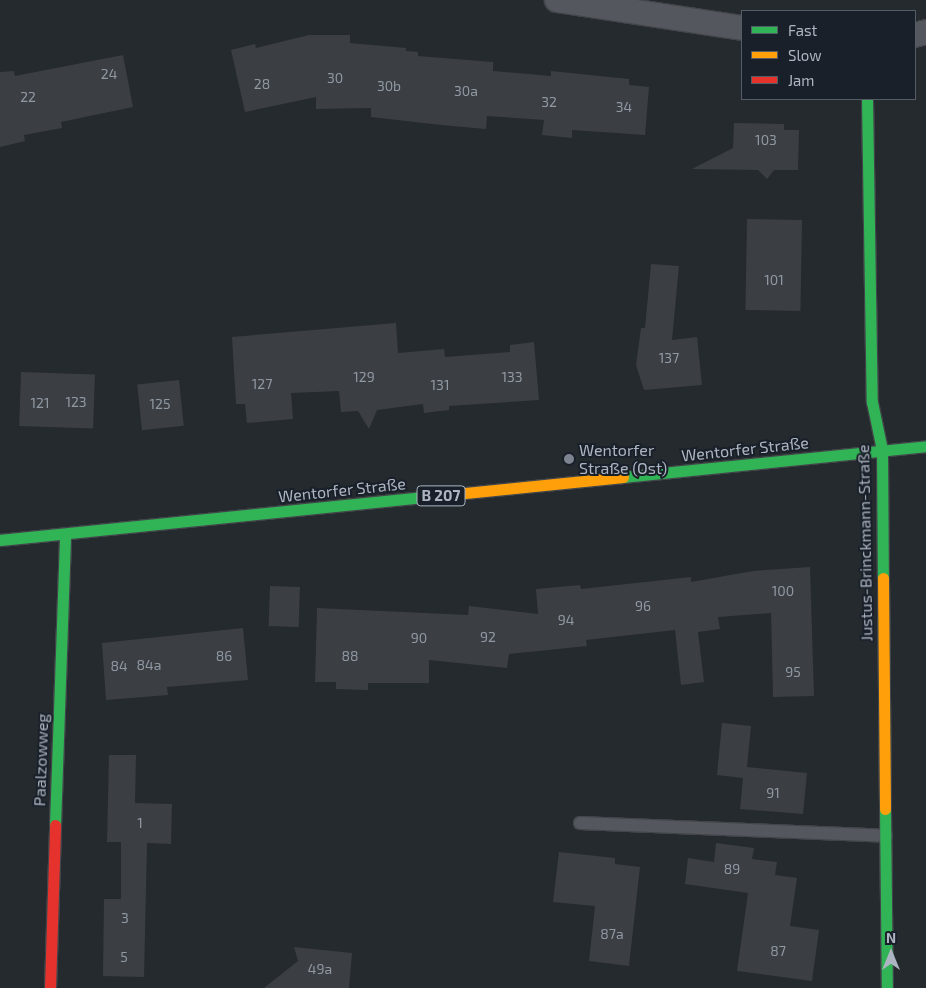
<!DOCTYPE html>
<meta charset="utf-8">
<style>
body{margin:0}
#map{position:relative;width:926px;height:988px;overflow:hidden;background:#252a2f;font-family:"Exo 2",sans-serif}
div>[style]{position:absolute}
.building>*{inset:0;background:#3b3f44;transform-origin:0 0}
.roads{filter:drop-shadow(1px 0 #42464a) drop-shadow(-1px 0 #42464a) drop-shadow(0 1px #42464a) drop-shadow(0 -1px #42464a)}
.lane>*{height:12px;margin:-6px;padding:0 6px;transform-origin:6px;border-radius:6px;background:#54575e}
.street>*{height:24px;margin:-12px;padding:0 12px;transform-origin:12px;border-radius:12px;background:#54575e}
.fast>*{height:11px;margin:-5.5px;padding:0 5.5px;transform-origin:5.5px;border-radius:5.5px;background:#30b455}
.slow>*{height:11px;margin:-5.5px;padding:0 5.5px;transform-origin:5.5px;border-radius:5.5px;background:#ff9f0a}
.jam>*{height:11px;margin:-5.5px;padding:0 5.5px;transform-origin:5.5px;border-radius:5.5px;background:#e5322d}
.dots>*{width:14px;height:14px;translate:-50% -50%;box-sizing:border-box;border:2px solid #192029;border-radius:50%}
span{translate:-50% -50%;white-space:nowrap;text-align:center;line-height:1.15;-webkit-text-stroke:4px #192029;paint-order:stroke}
.number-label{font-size:14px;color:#9098a2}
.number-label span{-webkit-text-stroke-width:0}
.shield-label span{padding:1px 4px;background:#192029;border:1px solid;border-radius:4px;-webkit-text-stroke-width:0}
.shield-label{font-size:15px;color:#adb5c2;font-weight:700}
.street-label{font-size:16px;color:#adb5c2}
.poi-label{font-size:16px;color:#adb5c2}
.left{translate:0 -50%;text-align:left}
.legend{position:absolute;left:741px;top:10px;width:175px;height:90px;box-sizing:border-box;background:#192029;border:1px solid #545c66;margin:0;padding:6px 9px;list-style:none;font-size:15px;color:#adb5c2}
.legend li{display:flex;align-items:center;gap:10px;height:25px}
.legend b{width:25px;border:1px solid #545c66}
.north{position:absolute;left:866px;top:928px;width:50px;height:50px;-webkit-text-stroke:4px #192029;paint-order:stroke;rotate:0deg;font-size:14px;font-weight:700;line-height:20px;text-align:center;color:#adb5c2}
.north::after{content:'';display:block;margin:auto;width:18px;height:22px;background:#adb5c2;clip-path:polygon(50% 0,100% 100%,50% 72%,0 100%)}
</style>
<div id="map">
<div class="building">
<i style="clip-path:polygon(309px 35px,350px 35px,350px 43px,406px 48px,406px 51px,418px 52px,418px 56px,493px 62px,493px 71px,551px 76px,551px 71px,629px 79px,629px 85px,649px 87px,645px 135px,572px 130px,572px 138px,542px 135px,544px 120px,487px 116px,486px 129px,441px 125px,371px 117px,371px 108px,316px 109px,316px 97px,245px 112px,231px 50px,255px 44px,256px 48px)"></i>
<i style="clip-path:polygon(123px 55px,133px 107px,61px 122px,62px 128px,24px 135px,25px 141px,0 147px,0 72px,14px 71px,15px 76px)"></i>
<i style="clip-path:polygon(734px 123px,784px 124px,784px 130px,799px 130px,798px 170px,774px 170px,767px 179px,758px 170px,692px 169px,733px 148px)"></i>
<i style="left:802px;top:220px;width:91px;height:55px;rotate:91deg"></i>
<i style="clip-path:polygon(651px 264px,679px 266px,672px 340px,697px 337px,702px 385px,644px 390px,636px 365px,641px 328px,645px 328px)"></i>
<i style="clip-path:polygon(396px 323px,398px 353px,444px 349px,445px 357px,510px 352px,510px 345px,534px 342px,539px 400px,449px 406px,449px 410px,424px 413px,423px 404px,377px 410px,369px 429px,358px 411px,341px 412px,339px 391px,291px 393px,293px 419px,247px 423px,245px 404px,236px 404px,232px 337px)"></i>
<i style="left:21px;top:372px;width:74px;height:54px;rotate:2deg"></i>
<i style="left:179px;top:380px;width:46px;height:42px;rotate:84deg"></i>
<i style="clip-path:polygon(810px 567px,814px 696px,773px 697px,771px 613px,718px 617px,720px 629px,698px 632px,704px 682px,681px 685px,675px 630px,586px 640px,587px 646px,509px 654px,507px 668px,429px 660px,429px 683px,368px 683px,368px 690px,336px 689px,336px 682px,315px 682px,317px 608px,468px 615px,469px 606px,538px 614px,536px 589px,580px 585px,581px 589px,691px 577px,691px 582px,753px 571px)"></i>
<i style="left:270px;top:586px;width:30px;height:40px;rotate:2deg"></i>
<i style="clip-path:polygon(243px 628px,248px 680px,167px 687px,168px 695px,106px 700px,102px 643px)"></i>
<i style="clip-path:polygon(722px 723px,751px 726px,747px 767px,807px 773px,803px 814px,740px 809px,743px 778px,717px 775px)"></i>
<i style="clip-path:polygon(109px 755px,136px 755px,135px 803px,172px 804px,171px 844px,147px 843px,144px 977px,103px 976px,104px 899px,121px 899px,121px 842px,107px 842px)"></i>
<i style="clip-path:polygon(716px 843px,754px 848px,752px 859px,777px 862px,775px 875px,797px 878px,790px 926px,819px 930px,812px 981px,737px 971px,748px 893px,685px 884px,688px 858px,714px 862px)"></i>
<i style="clip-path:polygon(559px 852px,615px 858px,615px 864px,640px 867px,629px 966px,589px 961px,595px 906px,553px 902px)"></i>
<i style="clip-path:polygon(294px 947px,352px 953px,349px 988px,264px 988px,298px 961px)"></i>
</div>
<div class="roads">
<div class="lane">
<i style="left:580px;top:823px;width:306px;rotate:2.4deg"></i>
</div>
<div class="street">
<i style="left:557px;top:0;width:187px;rotate:8.6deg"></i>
<i style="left:915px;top:35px;width:11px;rotate:-15deg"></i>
</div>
<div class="fast">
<i style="left:867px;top:99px;width:303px;rotate:89.1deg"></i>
<i style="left:872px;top:402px;width:49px;rotate:78.2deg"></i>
<i style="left:882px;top:450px;width:128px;rotate:89.6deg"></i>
<i style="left:623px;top:477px;width:305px;rotate:-5.8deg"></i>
<i style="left:0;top:540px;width:428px;rotate:-5.8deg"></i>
<i style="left:885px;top:809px;width:179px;rotate:89.4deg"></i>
<i style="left:55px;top:825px;width:291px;rotate:-88deg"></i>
</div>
<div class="slow">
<i style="left:426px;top:497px;width:198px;rotate:-5.8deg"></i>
<i style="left:883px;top:578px;width:231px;rotate:89.5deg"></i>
</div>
<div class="jam">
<i style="left:50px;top:988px;width:163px;rotate:-88.2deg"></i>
</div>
</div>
<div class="dots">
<i style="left:569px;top:459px;background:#7d848f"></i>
</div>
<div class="number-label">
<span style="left:109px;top:74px">24</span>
<span style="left:335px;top:78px">30</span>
<span style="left:262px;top:84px">28</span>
<span style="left:389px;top:86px">30b</span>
<span style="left:466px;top:91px">30a</span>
<span style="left:28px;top:97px">22</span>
<span style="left:549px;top:102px">32</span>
<span style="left:624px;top:107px">34</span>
<span style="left:766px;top:140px">103</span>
<span style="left:774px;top:280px">101</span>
<span style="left:669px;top:358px">137</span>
<span style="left:364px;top:377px">129</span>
<span style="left:512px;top:377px">133</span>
<span style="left:262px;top:384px">127</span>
<span style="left:440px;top:385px">131</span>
<span style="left:76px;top:402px">123</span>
<span style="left:40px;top:403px">121</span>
<span style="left:160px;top:404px">125</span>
<span style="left:783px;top:591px">100</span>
<span style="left:643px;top:606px">96</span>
<span style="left:566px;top:620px">94</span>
<span style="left:488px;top:637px">92</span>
<span style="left:419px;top:638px">90</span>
<span style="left:224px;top:656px">86</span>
<span style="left:350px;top:656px">88</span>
<span style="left:149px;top:665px">84a</span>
<span style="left:119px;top:666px">84</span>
<span style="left:793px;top:672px">95</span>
<span style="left:773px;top:793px">91</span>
<span style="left:140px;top:823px">1</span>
<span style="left:732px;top:869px">89</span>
<span style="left:125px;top:918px">3</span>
<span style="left:612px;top:934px">87a</span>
<span style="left:778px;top:951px">87</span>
<span style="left:124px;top:957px">5</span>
<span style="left:320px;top:969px">49a</span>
</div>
<div class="shield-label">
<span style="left:441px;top:496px">B 207</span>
</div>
<div class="street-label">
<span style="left:745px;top:449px;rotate:-6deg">Wentorfer Straße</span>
<span style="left:342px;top:490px;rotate:-6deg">Wentorfer Straße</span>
<span style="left:865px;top:543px;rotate:-91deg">Justus-Brinckmann-Straße</span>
<span style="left:41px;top:760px;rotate:-88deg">Paalzowweg</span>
</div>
<div class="poi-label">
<span class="left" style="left:579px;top:459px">Wentorfer<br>Straße (Ost)</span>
</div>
<ul class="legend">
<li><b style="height:6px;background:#30b455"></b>Fast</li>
<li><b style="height:6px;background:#ff9f0a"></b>Slow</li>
<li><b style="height:6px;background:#e5322d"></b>Jam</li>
</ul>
<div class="north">N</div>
</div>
